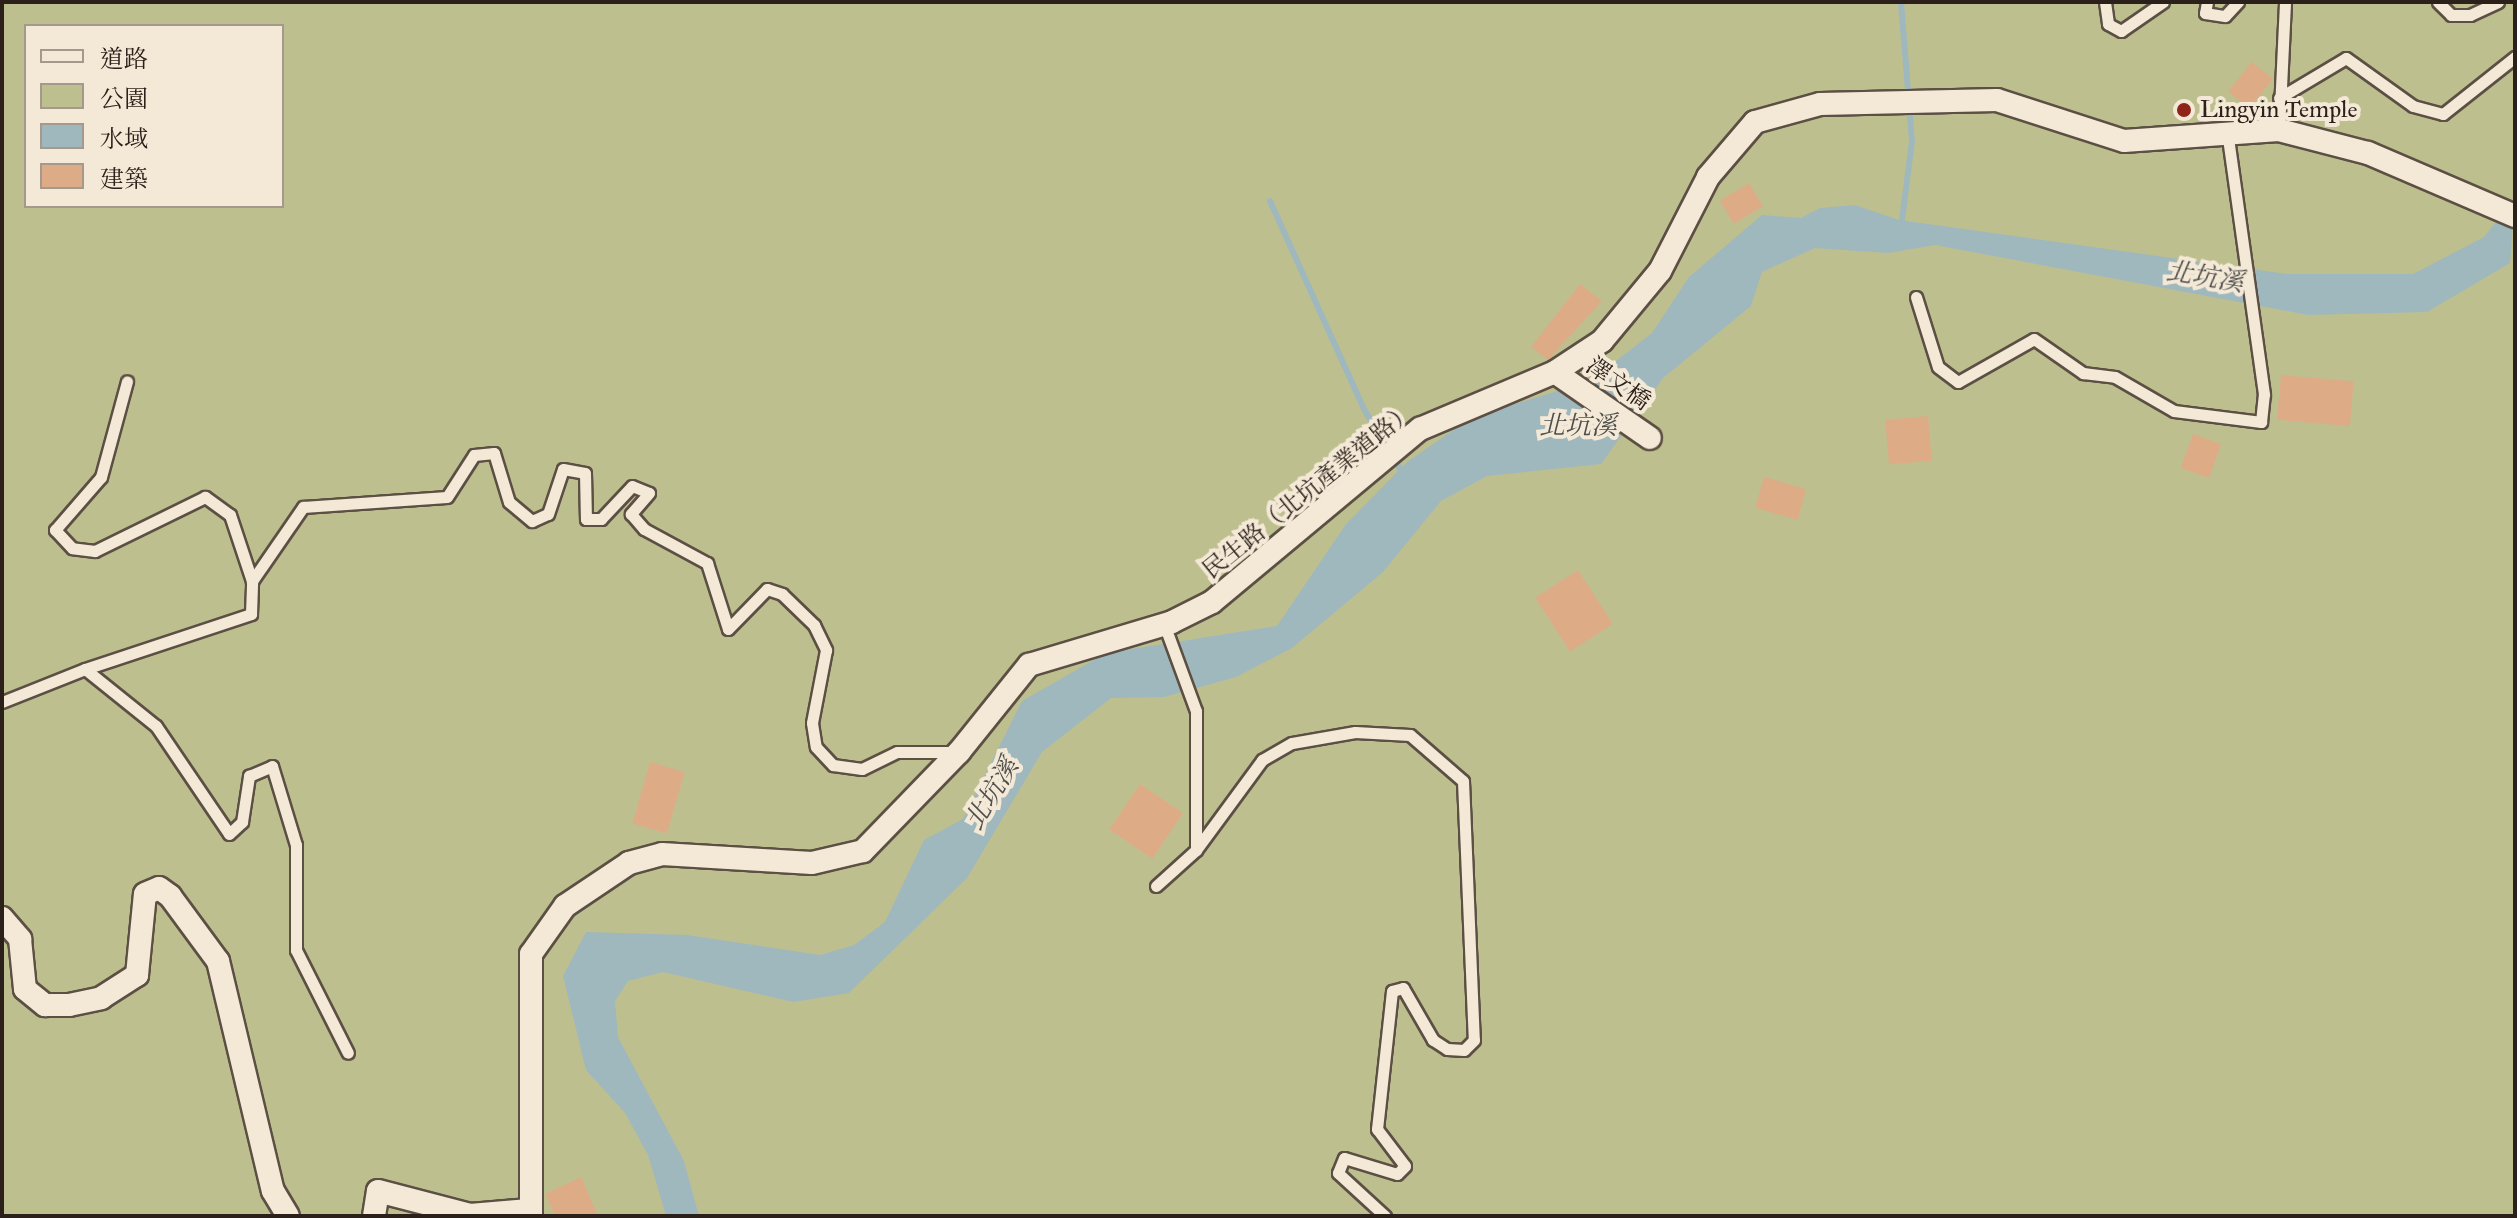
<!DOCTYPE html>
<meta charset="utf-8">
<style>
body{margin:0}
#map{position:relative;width:2517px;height:1218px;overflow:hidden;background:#eeddc1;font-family:"IM FELL Great Primer","Noto Serif TC",serif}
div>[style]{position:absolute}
.green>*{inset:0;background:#bebf8f}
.water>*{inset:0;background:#9fb8be}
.stream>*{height:6px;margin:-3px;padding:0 3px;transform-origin:3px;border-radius:3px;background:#9fb8be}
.building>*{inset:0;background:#ddac87;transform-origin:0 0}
.roads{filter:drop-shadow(2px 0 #5c4f44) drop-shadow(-2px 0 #5c4f44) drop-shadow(0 2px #5c4f44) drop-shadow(0 -2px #5c4f44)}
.service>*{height:11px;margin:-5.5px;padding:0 5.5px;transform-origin:5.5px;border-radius:5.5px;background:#f4e9d7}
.minor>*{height:22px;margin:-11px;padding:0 11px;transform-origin:11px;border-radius:11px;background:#f4e9d7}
.dots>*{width:22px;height:22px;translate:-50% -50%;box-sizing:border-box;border:4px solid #f4e9d7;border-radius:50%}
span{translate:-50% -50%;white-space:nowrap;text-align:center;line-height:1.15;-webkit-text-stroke:8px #f4e9d7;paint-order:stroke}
.poi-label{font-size:24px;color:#2c201b}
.left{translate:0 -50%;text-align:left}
.street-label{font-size:24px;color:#2c201b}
.water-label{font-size:26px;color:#4e4e4c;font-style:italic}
.frame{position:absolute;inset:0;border:4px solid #2c201b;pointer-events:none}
.legend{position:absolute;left:24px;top:24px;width:260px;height:184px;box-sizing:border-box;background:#f4e9d7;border:2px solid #a4998c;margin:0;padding:10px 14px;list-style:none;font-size:24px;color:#2c201b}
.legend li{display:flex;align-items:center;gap:16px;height:40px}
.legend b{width:40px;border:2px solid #a4998c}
</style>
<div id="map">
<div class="green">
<i style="clip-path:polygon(evenodd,2px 2px,2515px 2px,2515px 1216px,2px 1216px,2px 2px,26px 26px,282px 26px,282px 206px,26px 206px,26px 26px)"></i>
</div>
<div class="water">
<i style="clip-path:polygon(2515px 198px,2510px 263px,2427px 312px,2308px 315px,1935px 245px,1888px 253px,1815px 248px,1762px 272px,1751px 306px,1663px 378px,1601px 464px,1487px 476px,1441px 501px,1383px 572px,1292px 648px,1236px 677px,1164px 697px,1111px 698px,1042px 752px,967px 878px,849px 993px,793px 1002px,663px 972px,628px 981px,615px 1001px,618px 1037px,684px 1161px,699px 1216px,666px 1216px,648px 1155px,625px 1113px,586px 1070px,563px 976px,586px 932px,687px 935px,820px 955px,854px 945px,885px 922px,924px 840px,963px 819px,1022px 701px,1106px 653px,1277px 626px,1346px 524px,1407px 462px,1472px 417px,1590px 381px,1652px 333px,1689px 277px,1762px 215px,1801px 218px,1820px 208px,1855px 205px,1899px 220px,2287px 274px,2413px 274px,2484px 237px)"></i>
</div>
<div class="stream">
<i style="left:1901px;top:2px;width:139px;rotate:85.5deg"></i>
<i style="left:1912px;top:141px;width:88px;rotate:97.2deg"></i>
<i style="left:1270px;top:201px;width:228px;rotate:65.7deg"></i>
<i style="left:1364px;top:409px;width:76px;rotate:59deg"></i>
</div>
<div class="building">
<i style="left:2252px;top:62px;width:27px;height:38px;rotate:39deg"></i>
<i style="left:1749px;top:183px;width:27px;height:34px;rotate:59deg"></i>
<i style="clip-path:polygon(1580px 284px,1602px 301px,1548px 360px,1531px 347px)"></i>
<i style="left:2281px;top:375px;width:73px;height:45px;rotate:5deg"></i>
<i style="left:1928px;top:416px;width:45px;height:43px;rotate:85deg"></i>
<i style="left:2193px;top:434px;width:30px;height:36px;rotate:20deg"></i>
<i style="left:1764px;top:477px;width:44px;height:32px;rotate:16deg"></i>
<i style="left:1578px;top:570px;width:64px;height:51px;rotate:57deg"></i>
<i style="left:650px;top:762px;width:36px;height:64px;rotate:16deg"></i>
<i style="left:1140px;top:784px;width:52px;height:55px;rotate:34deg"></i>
<i style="clip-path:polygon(581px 1177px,598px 1216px,555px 1216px,545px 1194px)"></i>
</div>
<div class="roads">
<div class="service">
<i style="left:2105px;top:2px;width:22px;rotate:82deg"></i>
<i style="left:2108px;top:24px;width:15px;rotate:28deg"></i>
<i style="left:2121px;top:31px;width:51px;rotate:-34.6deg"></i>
<i style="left:2207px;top:2px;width:11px;rotate:100deg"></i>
<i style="left:2205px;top:13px;width:20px;rotate:9deg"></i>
<i style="left:2225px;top:16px;width:19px;rotate:-47deg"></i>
<i style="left:2438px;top:2px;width:18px;rotate:45deg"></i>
<i style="left:2451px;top:15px;width:19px"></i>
<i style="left:2470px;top:15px;width:31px;rotate:-25deg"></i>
<i style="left:2279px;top:98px;width:78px;rotate:-30.8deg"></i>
<i style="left:2346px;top:58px;width:82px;rotate:35.6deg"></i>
<i style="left:2413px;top:106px;width:31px;rotate:15deg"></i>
<i style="left:2443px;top:114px;width:92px;rotate:-38.4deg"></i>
<i style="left:2279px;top:130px;width:128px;rotate:-87.3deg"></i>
<i style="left:1916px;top:297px;width:73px;rotate:72.6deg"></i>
<i style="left:1938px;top:367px;width:25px;rotate:37deg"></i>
<i style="left:1958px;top:382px;width:87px;rotate:-29.5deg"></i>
<i style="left:2034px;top:339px;width:60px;rotate:34.8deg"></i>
<i style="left:2083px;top:373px;width:32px;rotate:7deg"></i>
<i style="left:2115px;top:377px;width:68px;rotate:30deg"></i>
<i style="left:2174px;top:411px;width:88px;rotate:7.2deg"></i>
<i style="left:2261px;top:422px;width:28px;rotate:-84deg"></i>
<i style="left:2264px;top:394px;width:265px;rotate:-98deg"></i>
<i style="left:252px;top:581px;width:90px;rotate:-55.4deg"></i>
<i style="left:303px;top:507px;width:144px;rotate:-4deg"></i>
<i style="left:447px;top:497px;width:50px;rotate:-57.3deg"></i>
<i style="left:474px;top:455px;width:20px;rotate:-6deg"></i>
<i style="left:494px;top:453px;width:51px;rotate:73deg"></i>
<i style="left:509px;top:502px;width:30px;rotate:40deg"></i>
<i style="left:532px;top:521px;width:17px;rotate:-24deg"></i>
<i style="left:548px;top:514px;width:47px;rotate:-71.6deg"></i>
<i style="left:563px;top:469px;width:22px;rotate:10deg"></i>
<i style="left:585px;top:473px;width:46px;rotate:88.8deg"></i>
<i style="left:586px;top:519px;width:15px"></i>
<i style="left:601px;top:519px;width:45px;rotate:-46.8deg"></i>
<i style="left:632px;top:486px;width:18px;rotate:22deg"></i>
<i style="left:649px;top:493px;width:28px;rotate:131deg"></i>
<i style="left:631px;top:514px;width:20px;rotate:49deg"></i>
<i style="left:644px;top:529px;width:72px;rotate:28.4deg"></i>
<i style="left:707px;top:563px;width:69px;rotate:72.3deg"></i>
<i style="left:728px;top:629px;width:56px;rotate:-45.7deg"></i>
<i style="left:767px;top:589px;width:16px;rotate:18deg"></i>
<i style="left:782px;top:594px;width:45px;rotate:44.1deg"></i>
<i style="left:814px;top:625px;width:28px;rotate:64deg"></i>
<i style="left:826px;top:650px;width:74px;rotate:100.9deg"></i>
<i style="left:812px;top:723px;width:24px;rotate:81deg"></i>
<i style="left:816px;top:747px;width:25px;rotate:47deg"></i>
<i style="left:833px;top:765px;width:29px;rotate:8deg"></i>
<i style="left:862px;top:769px;width:39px;rotate:-26deg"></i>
<i style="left:897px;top:752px;width:61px"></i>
<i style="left:1164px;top:624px;width:93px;rotate:69.8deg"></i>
<i style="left:1196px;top:711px;width:139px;rotate:90deg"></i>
<i style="left:1196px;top:850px;width:112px;rotate:-53.7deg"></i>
<i style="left:1262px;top:760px;width:34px;rotate:-30deg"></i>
<i style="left:1292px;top:743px;width:64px;rotate:-9.9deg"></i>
<i style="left:1355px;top:732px;width:55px;rotate:3.1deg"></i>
<i style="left:1410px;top:735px;width:70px;rotate:41deg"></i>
<i style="left:1463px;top:781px;width:259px;rotate:87.6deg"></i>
<i style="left:1474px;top:1040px;width:14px;rotate:135deg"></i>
<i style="left:1464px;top:1050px;width:17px;rotate:-177deg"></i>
<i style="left:1447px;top:1049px;width:17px;rotate:-147deg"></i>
<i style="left:1433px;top:1040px;width:60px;rotate:-120deg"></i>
<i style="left:1403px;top:988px;width:11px;rotate:165deg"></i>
<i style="left:1392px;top:991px;width:139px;rotate:96.2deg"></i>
<i style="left:1377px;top:1129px;width:46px;rotate:52.9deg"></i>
<i style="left:1405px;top:1166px;width:11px;rotate:135deg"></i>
<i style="left:1397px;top:1174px;width:55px;rotate:-163.2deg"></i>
<i style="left:1344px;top:1158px;width:16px;rotate:112deg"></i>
<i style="left:1338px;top:1173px;width:64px;rotate:42.5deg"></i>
<i style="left:85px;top:669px;width:175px;rotate:-18.3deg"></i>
<i style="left:251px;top:614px;width:33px;rotate:-88deg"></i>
<i style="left:252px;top:581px;width:70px;rotate:-108.4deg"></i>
<i style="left:230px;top:515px;width:31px;rotate:-144deg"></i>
<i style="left:205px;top:497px;width:123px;rotate:153.9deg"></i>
<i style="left:95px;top:551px;width:23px;rotate:-173deg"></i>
<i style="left:72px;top:548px;width:25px;rotate:-133deg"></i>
<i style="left:55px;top:530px;width:70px;rotate:-49deg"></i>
<i style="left:101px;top:477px;width:99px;rotate:-74.8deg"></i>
<i style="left:2px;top:702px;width:89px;rotate:-21.7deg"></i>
<i style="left:85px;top:669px;width:91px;rotate:38.8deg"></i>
<i style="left:156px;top:726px;width:130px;rotate:55.9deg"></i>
<i style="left:229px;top:834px;width:18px;rotate:-43deg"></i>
<i style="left:242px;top:822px;width:47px;rotate:-81.3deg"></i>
<i style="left:249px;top:776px;width:25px;rotate:-23deg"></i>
<i style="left:272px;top:766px;width:83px;rotate:73.1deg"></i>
<i style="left:296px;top:845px;width:105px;rotate:90deg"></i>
<i style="left:296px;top:950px;width:115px;rotate:63.2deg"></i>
<i style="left:1156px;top:886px;width:54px;rotate:-42deg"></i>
</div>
<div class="minor">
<i style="left:1556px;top:373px;width:114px;rotate:34.7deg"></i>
<i style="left:2px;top:918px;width:28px;rotate:49deg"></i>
<i style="left:20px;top:939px;width:50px;rotate:84.3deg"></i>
<i style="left:25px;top:989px;width:26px;rotate:39deg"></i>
<i style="left:45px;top:1005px;width:24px"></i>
<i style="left:69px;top:1005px;width:33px;rotate:-12deg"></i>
<i style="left:101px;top:998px;width:43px;rotate:-32.6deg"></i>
<i style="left:137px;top:975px;width:81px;rotate:-84.4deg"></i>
<i style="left:145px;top:894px;width:15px;rotate:-23deg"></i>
<i style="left:159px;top:888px;width:14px;rotate:36deg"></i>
<i style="left:170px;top:896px;width:81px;rotate:53.6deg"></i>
<i style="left:218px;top:961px;width:236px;rotate:76.6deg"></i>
<i style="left:273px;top:1191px;width:29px;rotate:59deg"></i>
<i style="left:374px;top:1216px;width:25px;rotate:-81deg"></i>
<i style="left:378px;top:1191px;width:95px;rotate:14.6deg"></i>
<i style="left:470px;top:1215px;width:59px;rotate:-4.8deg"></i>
<i style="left:531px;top:1216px;width:262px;rotate:-90deg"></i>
<i style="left:531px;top:954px;width:59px;rotate:-54.7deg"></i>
<i style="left:565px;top:906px;width:77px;rotate:-33.9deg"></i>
<i style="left:629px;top:863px;width:34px;rotate:-15deg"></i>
<i style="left:662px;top:854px;width:150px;rotate:3.4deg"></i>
<i style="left:812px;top:863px;width:52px;rotate:-13.2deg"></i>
<i style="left:863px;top:851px;width:138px;rotate:-45.9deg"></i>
<i style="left:959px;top:752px;width:112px;rotate:-51.2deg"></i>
<i style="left:1029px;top:665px;width:149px;rotate:-16.7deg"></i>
<i style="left:1172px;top:622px;width:45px;rotate:-26.6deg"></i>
<i style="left:1212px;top:602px;width:271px;rotate:-39.8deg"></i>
<i style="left:1420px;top:429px;width:147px;rotate:-22.9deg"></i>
<i style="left:1555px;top:372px;width:56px;rotate:-33.4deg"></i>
<i style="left:1602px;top:341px;width:91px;rotate:-50.4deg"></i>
<i style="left:1660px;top:271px;width:106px;rotate:-62.9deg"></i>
<i style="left:1708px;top:177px;width:72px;rotate:-49.5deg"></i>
<i style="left:1755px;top:122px;width:67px;rotate:-15.5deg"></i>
<i style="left:1820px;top:104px;width:177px;rotate:-1.3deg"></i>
<i style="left:1997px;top:100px;width:133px;rotate:17.9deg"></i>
<i style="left:2124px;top:141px;width:155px;rotate:-4.1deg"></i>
<i style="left:2279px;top:130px;width:92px;rotate:14.5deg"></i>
<i style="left:2368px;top:153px;width:160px;rotate:23.2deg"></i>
</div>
</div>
<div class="dots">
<i style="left:2184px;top:110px;background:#8f2418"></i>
</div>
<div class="poi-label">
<span class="left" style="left:2200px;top:110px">Lingyin Temple</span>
</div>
<div class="street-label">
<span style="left:1618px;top:384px;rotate:35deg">澤文橋</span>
<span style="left:1309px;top:491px;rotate:-39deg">民生路（北坑產業道路）</span>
</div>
<div class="water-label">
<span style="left:2205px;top:277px;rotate:9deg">北坑溪</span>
<span style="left:1578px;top:426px">北坑溪</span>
<span style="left:992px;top:794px;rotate:-59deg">北坑溪</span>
</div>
<div class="frame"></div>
<ul class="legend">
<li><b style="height:10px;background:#f4e9d7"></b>道路</li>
<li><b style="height:22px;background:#bebf8f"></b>公園</li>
<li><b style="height:22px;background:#9fb8be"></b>水域</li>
<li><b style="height:22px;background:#ddac87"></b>建築</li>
</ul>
</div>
